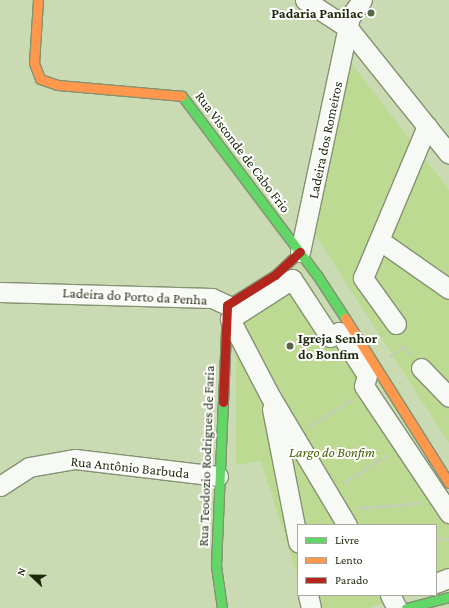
<!DOCTYPE html>
<meta charset="utf-8">
<style>
body{margin:0}
#map{position:relative;width:449px;height:608px;overflow:hidden;background:#cadbb3;font-family:"Crimson Pro",serif}
div>[style]{position:absolute}
.green>*{inset:0;background:#bcda91}
.path>*{height:2.5px;margin-top:-1.25px;transform-origin:0;background:repeating-linear-gradient(90deg,#c5c9be 0 4px,transparent 0 6px)}
.roads{filter:drop-shadow(1px 0 #849172) drop-shadow(-1px 0 #849172) drop-shadow(0 1px #849172) drop-shadow(0 -1px #849172)}
.street>*{height:19px;margin:-9.5px;padding:0 9.5px;transform-origin:9.5px;border-radius:9.5px;background:#f7faf4}
.fast>*{height:9px;margin:-4.5px;padding:0 4.5px;transform-origin:4.5px;border-radius:4.5px;background:#63d668}
.slow>*{height:9px;margin:-4.5px;padding:0 4.5px;transform-origin:4.5px;border-radius:4.5px;background:#ff974d}
.jam>*{height:9px;margin:-4.5px;padding:0 4.5px;transform-origin:4.5px;border-radius:4.5px;background:#b3261e}
.dots>*{width:11px;height:11px;translate:-50% -50%;box-sizing:border-box;border:2px solid #fff;border-radius:50%}
span{translate:-50% -50%;white-space:nowrap;text-align:center;line-height:1.15;-webkit-text-stroke:4px #fff;paint-order:stroke}
.poi-label{font-size:14px;color:#1e290c;font-weight:700}
.right{translate:-100% -50%;text-align:right}
.left{translate:0 -50%;text-align:left}
.street-label{font-size:14px;color:#1e290c}
.park-label{font-size:14px;color:#446104;font-style:italic}
.legend{position:absolute;left:297px;top:524px;width:140px;height:72px;box-sizing:border-box;background:#fff;border:1px solid #a5a99e;margin:0;padding:5px 7px;list-style:none;font-size:12px;color:#1e290c}
.legend li{display:flex;align-items:center;gap:8px;height:20px}
.legend b{width:20px;border:1px solid #a5a99e}
.north{position:absolute;left:12px;top:556px;width:40px;height:40px;-webkit-text-stroke:3px #fff;paint-order:stroke;rotate:292deg;font-size:11px;font-weight:700;line-height:16px;text-align:center;color:#1e290c}
.north::after{content:'';display:block;margin:auto;width:14px;height:18px;background:#1e290c;clip-path:polygon(50% 0,100% 100%,50% 72%,0 100%)}
</style>
<div id="map">
<div class="green">
<i style="clip-path:polygon(348px 59px,449px 190px,449px 443px,314px 233px)"></i>
<i style="clip-path:polygon(299px 270px,449px 501px,449px 583px,436px 587px,436px 525px,298px 525px,298px 578px,261px 461px,236px 465px,236px 312px)"></i>
<i style="clip-path:polygon(304px 595px,410px 595px,368px 608px,308px 608px)"></i>
</div>
<div class="path">
<i style="left:390px;top:356px;width:18px;rotate:-34deg"></i>
<i style="left:405px;top:346px;width:10px;rotate:53deg"></i>
<i style="left:308px;top:427px;width:53px;rotate:-31.9deg"></i>
<i style="left:343px;top:483px;width:54px;rotate:-32.2deg"></i>
<i style="left:358px;top:508px;width:64px;rotate:-4.5deg"></i>
<i style="left:436px;top:538px;width:13px;rotate:4deg"></i>
</div>
<div class="roads">
<div class="street">
<i style="left:305px;top:0;width:51px;rotate:33.1deg"></i>
<i style="left:348px;top:28px;width:161px;rotate:51.3deg"></i>
<i style="left:379px;top:240px;width:85px;rotate:35deg"></i>
<i style="left:300px;top:252px;width:240px;rotate:-78deg"></i>
<i style="left:350px;top:17px;width:21px;rotate:-55deg"></i>
<i style="left:0;top:292px;width:212px;rotate:1.6deg"></i>
<i style="left:212px;top:298px;width:17px;rotate:25deg"></i>
<i style="left:396px;top:324px;width:57px;rotate:-125.7deg"></i>
<i style="left:363px;top:278px;width:165px;rotate:-67.2deg"></i>
<i style="left:421px;top:368px;width:40px;rotate:46deg"></i>
<i style="left:272px;top:409px;width:136px;rotate:78.9deg"></i>
<i style="left:0;top:486px;width:35px;rotate:-33deg"></i>
<i style="left:29px;top:467px;width:47px;rotate:-9.9deg"></i>
<i style="left:75px;top:459px;width:144px;rotate:6.8deg"></i>
<i style="left:347px;top:525px;width:150px;rotate:-120.8deg"></i>
<i style="left:270px;top:396px;width:87px;rotate:-117.5deg"></i>
<i style="left:230px;top:319px;width:74px;rotate:-32.8deg"></i>
<i style="left:292px;top:279px;width:69px;rotate:56.8deg"></i>
<i style="left:330px;top:337px;width:10px;rotate:-29deg"></i>
<i style="left:339px;top:332px;width:51px;rotate:56.9deg"></i>
<i style="left:367px;top:375px;width:11px;rotate:105deg"></i>
<i style="left:364px;top:386px;width:153px;rotate:56.2deg"></i>
<i style="left:436px;top:583px;width:14px;rotate:-21deg"></i>
<i style="left:308px;top:595px;width:13px;rotate:77deg"></i>
<i style="left:390px;top:595px;width:15px;rotate:62deg"></i>
</div>
<div class="fast">
<i style="left:182px;top:96px;width:224px;rotate:53deg"></i>
<i style="left:317px;top:275px;width:51px;rotate:56.9deg"></i>
<i style="left:222px;top:608px;width:42px;rotate:-98.1deg"></i>
<i style="left:216px;top:566px;width:164px;rotate:-87.6deg"></i>
<i style="left:406px;top:608px;width:44px;rotate:-14.3deg"></i>
</div>
<div class="slow">
<i style="left:38px;top:0;width:63px;rotate:93.6deg"></i>
<i style="left:34px;top:63px;width:17px;rotate:69deg"></i>
<i style="left:40px;top:79px;width:18px;rotate:19deg"></i>
<i style="left:57px;top:85px;width:125px;rotate:5deg"></i>
<i style="left:345px;top:318px;width:195px;rotate:57.8deg"></i>
</div>
<div class="jam">
<i style="left:223px;top:402px;width:97px;rotate:-87.6deg"></i>
<i style="left:227px;top:305px;width:57px;rotate:-32deg"></i>
<i style="left:275px;top:275px;width:34px;rotate:-43deg"></i>
</div>
</div>
<div class="dots">
<i style="left:371px;top:13px;background:#5a6746"></i>
<i style="left:290px;top:346px;background:#5a6746"></i>
</div>
<div class="poi-label">
<span class="right" style="left:363px;top:13px">Padaria Panilac</span>
<span class="left" style="left:298px;top:346px">Igreja Senhor<br>do Bonfim</span>
</div>
<div class="street-label">
<span style="left:325px;top:140px;rotate:-78deg">Ladeira dos Romeiros</span>
<span style="left:243px;top:152px;rotate:53deg">Rua Visconde de Cabo Frio</span>
<span style="left:135px;top:296px;rotate:3deg">Ladeira do Porto da Penha</span>
<span style="left:206px;top:456px;rotate:-88deg">Rua Teodozio Rodrigues de Faria</span>
<span style="left:130px;top:467px;rotate:6deg">Rua Antônio Barbuda</span>
</div>
<div class="park-label">
<span style="left:332px;top:452px">Largo do Bonfim</span>
</div>
<ul class="legend">
<li><b style="height:5px;background:#63d668"></b>Livre</li>
<li><b style="height:5px;background:#ff974d"></b>Lento</li>
<li><b style="height:5px;background:#b3261e"></b>Parado</li>
</ul>
<div class="north">N</div>
</div>
